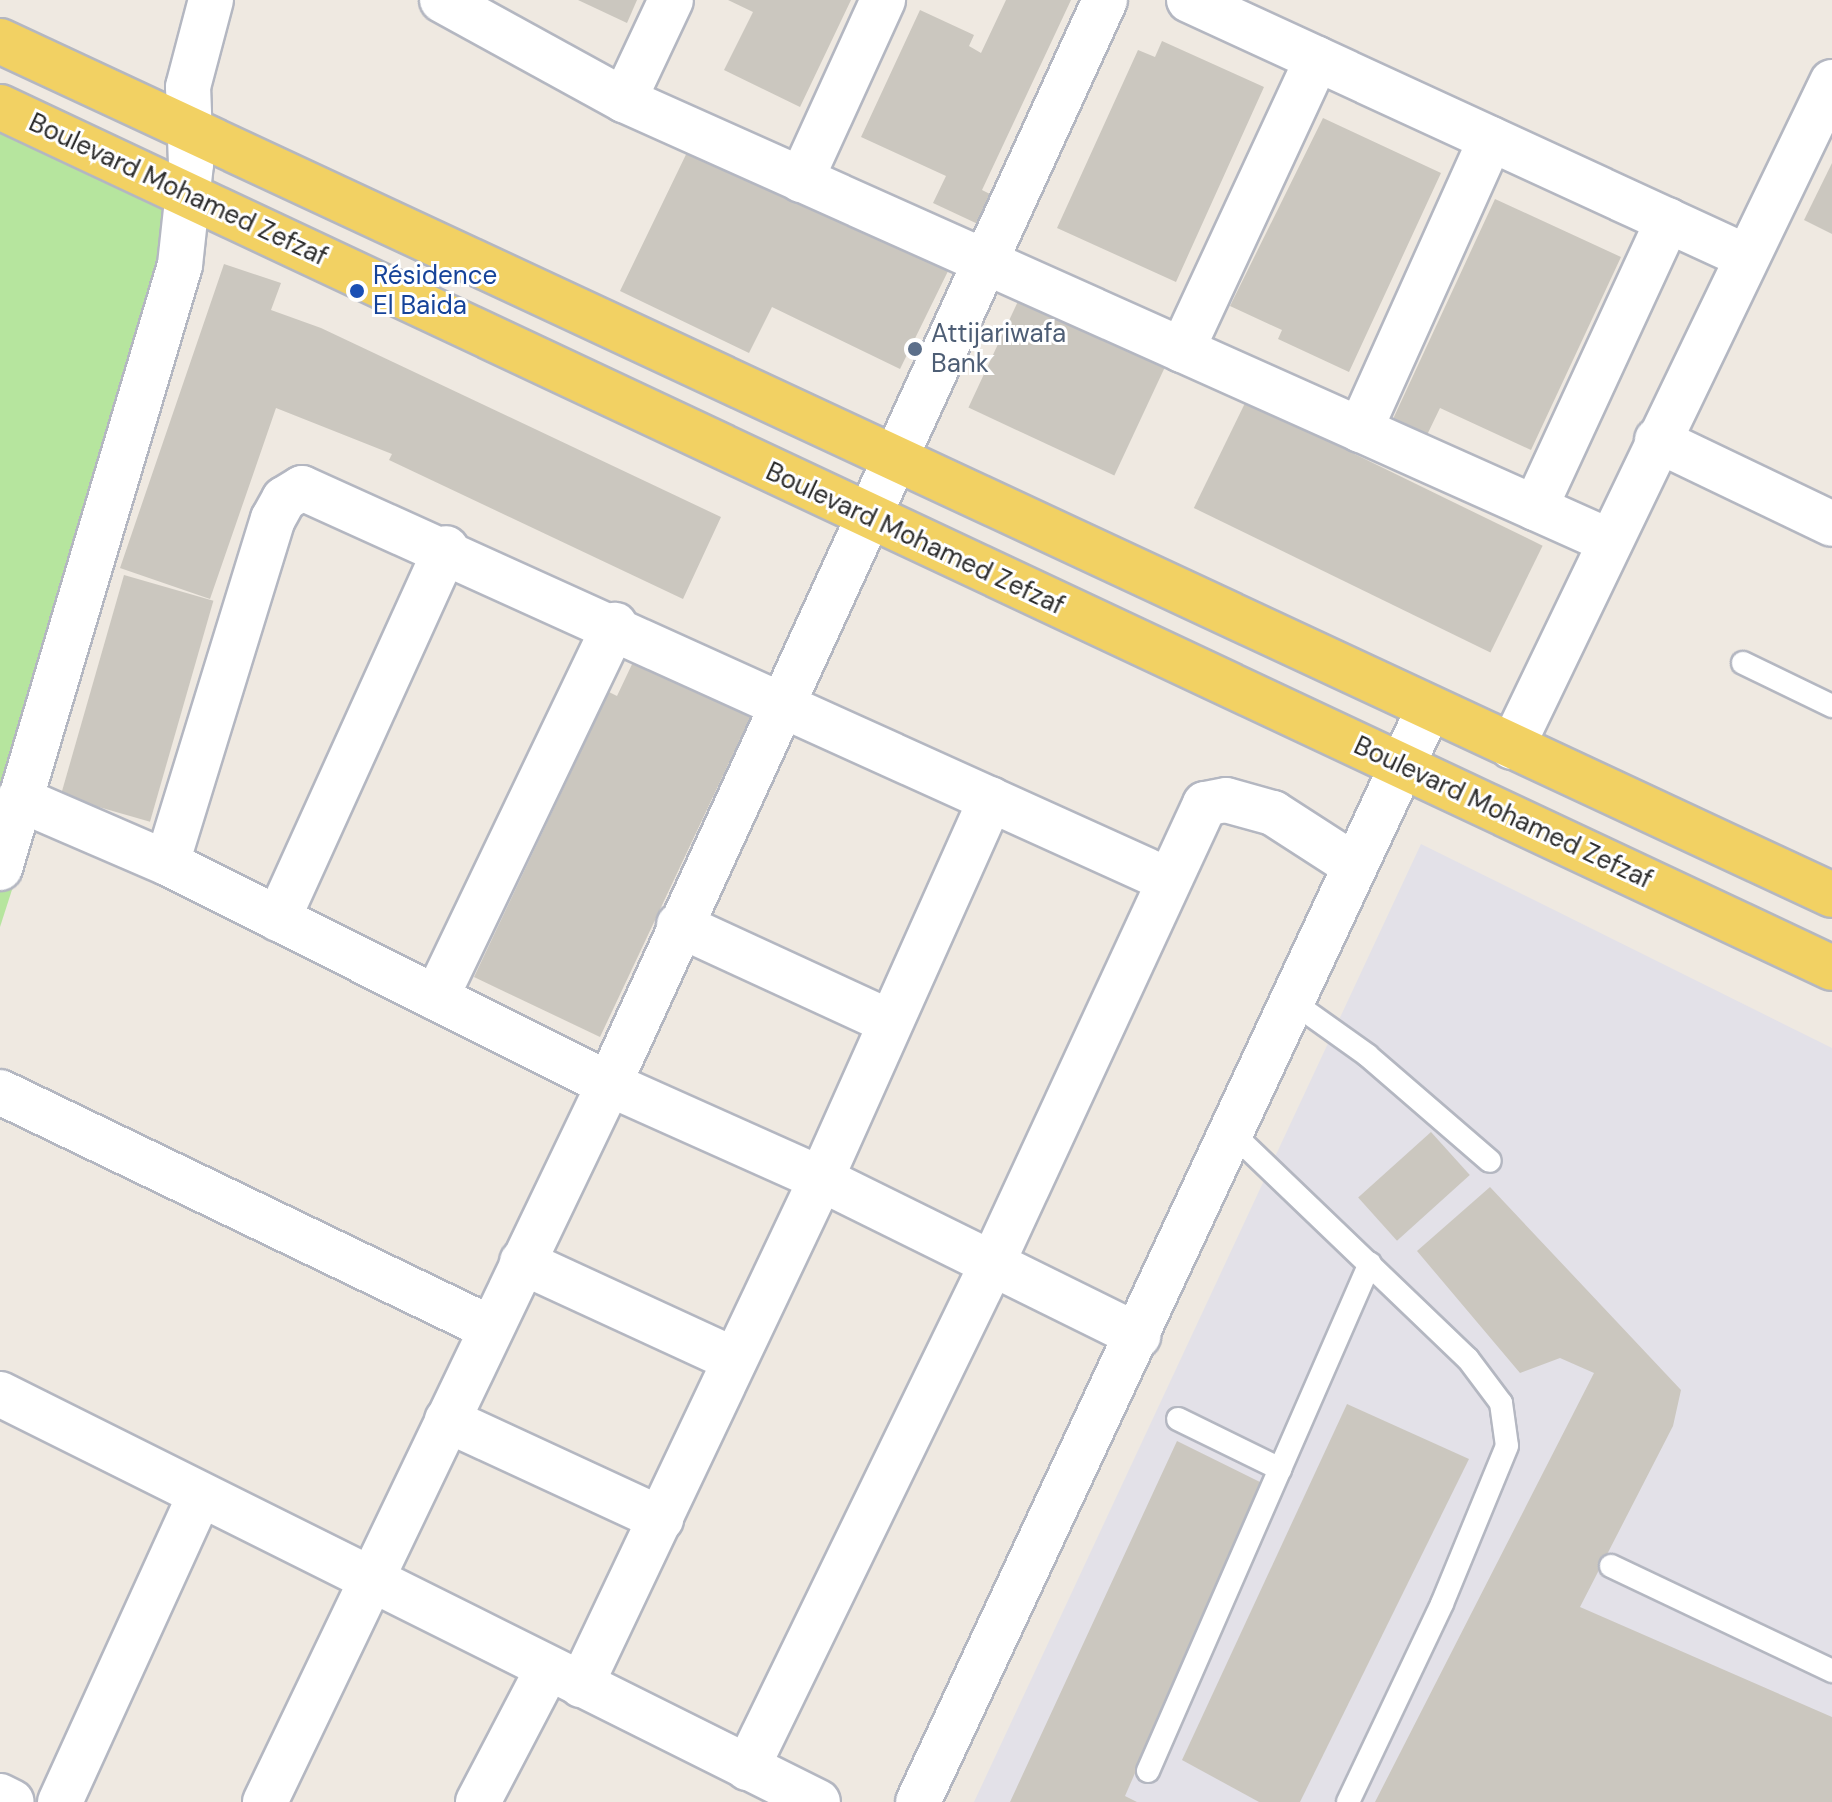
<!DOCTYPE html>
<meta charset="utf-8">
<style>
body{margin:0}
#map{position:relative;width:1832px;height:1802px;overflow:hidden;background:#efe9e1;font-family:"DM Sans",sans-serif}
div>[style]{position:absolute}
.industrial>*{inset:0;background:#e3e1e8}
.green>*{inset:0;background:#b6e59e}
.building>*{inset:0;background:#cbc7bf;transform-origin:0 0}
.roads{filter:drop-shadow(2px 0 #b4b7c1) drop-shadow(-2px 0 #b4b7c1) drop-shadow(0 2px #b4b7c1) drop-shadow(0 -2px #b4b7c1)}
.lane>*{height:22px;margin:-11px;padding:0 11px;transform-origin:11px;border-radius:11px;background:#fff}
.street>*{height:44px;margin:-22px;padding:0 22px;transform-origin:22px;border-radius:22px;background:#fff}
.secondary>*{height:44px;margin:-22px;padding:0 22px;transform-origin:22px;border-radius:22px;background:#fff}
.primary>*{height:44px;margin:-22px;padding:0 22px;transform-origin:22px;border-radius:22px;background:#f2d163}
.dots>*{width:22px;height:22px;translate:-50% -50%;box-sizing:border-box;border:4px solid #fff;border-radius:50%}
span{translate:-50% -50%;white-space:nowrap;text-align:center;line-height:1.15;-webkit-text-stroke:6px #fff;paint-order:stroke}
.street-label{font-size:26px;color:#2e2e2e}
.transit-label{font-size:26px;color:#164399}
.left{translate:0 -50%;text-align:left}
.service-label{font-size:26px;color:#4e5e75}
</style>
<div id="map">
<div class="industrial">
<i style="clip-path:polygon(1421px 844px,1832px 1048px,1832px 1802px,974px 1802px)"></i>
</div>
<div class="green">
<i style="clip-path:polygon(0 121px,200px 208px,46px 784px,0 927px)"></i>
</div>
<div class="building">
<i style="clip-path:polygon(578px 0,637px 0,627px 23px)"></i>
<i style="clip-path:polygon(728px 0,851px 0,800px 107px,724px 70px,753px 12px)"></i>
<i style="clip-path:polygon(1006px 0,1071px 0,982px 190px,994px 196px,980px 225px,933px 203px,946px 176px,861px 137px,920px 10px,974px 35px,969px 46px,981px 53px)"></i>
<i style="clip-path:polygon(1162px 41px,1264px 87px,1176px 282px,1057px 228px,1138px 50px,1155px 57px)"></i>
<i style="clip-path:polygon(1323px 118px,1441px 173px,1349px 372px,1278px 339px,1282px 330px,1230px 306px)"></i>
<i style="clip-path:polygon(693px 140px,951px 265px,900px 369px,772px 307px,749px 353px,620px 291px)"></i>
<i style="clip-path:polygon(1832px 163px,1832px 234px,1804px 220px)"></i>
<i style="clip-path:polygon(1495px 199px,1621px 257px,1531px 450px,1440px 408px,1427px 435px,1393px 419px)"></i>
<i style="clip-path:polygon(224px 264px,281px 283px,271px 310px,321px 328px,721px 517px,683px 599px,389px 460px,392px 454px,276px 408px,210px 599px,120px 568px)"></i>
<i style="left:1020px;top:297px;width:161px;height:122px;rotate:25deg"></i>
<i style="left:1246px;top:401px;width:330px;height:119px;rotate:26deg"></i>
<i style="left:124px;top:575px;width:93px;height:230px;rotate:16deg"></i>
<i style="clip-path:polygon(634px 660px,751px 716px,600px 1037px,474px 977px,609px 692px,617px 696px)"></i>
<i style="left:1431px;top:1132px;width:58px;height:98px;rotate:48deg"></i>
<i style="clip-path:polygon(1490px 1187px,1681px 1390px,1673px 1426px,1580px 1607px,1832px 1717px,1832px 1802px,1375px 1802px,1594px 1373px,1560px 1358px,1520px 1373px,1417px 1251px)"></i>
<i style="clip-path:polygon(1347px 1404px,1469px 1459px,1300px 1802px,1259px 1802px,1182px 1760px)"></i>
<i style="clip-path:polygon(1177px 1441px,1262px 1483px,1125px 1796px,1137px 1802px,1010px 1802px)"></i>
</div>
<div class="roads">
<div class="lane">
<i style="left:1743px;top:663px;width:99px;rotate:25.8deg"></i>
<i style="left:1290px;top:1000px;width:95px;rotate:35.5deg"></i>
<i style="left:1367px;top:1055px;width:162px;rotate:40.8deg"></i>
<i style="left:1228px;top:1129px;width:332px;rotate:43.8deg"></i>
<i style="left:1468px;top:1359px;width:55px;rotate:53.1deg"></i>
<i style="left:1501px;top:1403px;width:43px;rotate:82.1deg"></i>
<i style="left:1507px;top:1446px;width:171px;rotate:112.4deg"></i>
<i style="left:1442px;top:1604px;width:219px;rotate:115.4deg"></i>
<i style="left:1178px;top:1419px;width:114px;rotate:26.1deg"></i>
<i style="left:1611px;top:1566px;width:245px;rotate:25.4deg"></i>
<i style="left:1148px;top:1771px;width:554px;rotate:-66.39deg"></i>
</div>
<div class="street">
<i style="left:442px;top:0;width:208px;rotate:28.8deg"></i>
<i style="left:624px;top:100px;width:1079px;rotate:24.12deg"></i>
<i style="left:1189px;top:0;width:614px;rotate:24.73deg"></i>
<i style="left:624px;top:100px;width:110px;rotate:-64.8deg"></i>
<i style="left:801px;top:180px;width:198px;rotate:-65.5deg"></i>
<i style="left:1182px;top:350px;width:321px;rotate:-65.1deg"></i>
<i style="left:1360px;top:430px;width:319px;rotate:-65.8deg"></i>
<i style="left:1657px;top:440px;width:194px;rotate:25.6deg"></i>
<i style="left:1535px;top:508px;width:317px;rotate:-65.2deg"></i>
<i style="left:1512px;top:747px;width:738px;rotate:-64.3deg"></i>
<i style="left:19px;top:799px;width:161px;rotate:23.4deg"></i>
<i style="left:167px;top:863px;width:494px;rotate:26.6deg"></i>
<i style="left:609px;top:1084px;width:232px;rotate:24.1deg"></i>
<i style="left:821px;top:1179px;width:354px;rotate:26.3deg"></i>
<i style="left:167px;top:863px;width:360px;rotate:-72.9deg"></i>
<i style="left:273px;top:519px;width:23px;rotate:-61deg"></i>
<i style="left:284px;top:499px;width:21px;rotate:-31deg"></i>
<i style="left:302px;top:488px;width:948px;rotate:24.35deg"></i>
<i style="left:278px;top:919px;width:407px;rotate:-65.6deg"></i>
<i style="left:679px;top:925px;width:232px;rotate:24.7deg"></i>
<i style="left:436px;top:998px;width:414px;rotate:-64.4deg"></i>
<i style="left:0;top:1092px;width:542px;rotate:25.71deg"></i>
<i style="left:522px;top:1262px;width:232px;rotate:24.7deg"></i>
<i style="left:0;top:1394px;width:914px;rotate:26.51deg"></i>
<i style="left:447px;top:1420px;width:236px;rotate:24.8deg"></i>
<i style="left:581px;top:1685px;width:560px;rotate:-64.62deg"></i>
<i style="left:821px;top:1179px;width:416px;rotate:-65.9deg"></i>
<i style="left:747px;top:1768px;width:560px;rotate:-64.08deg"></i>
<i style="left:992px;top:1264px;width:507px;rotate:-65.15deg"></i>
<i style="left:1205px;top:804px;width:21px;rotate:-11deg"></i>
<i style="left:1226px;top:800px;width:49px;rotate:15.5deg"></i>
<i style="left:1273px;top:813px;width:94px;rotate:32.8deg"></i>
<i style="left:0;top:1796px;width:13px;rotate:27deg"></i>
<i style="left:60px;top:1802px;width:337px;rotate:-65.5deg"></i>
<i style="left:265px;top:1802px;width:796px;rotate:-64.4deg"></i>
<i style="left:609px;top:1084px;width:1192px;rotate:-65.41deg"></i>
<i style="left:478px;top:1802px;width:151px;rotate:-62.4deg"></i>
<i style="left:918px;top:1802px;width:1207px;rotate:-64.96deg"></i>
</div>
<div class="secondary">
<i style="left:0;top:868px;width:629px;rotate:-73.38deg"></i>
<i style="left:180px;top:265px;width:102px;rotate:-83.8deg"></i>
<i style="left:191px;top:164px;width:77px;rotate:-92.2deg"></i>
<i style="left:188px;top:87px;width:90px;rotate:-75.2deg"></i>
</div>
<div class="primary">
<i style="left:0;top:41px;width:2021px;rotate:24.99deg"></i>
<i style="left:0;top:107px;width:2024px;rotate:25.17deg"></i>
</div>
</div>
<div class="dots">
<i style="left:357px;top:291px;background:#1a4fb4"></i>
<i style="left:915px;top:349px;background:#5c6f8a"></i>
</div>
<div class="street-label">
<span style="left:178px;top:190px;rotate:25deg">Boulevard Mohamed Zefzaf</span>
<span style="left:915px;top:539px;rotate:25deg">Boulevard Mohamed Zefzaf</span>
<span style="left:1503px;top:813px;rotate:25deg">Boulevard Mohamed Zefzaf</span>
</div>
<div class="transit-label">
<span class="left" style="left:373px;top:291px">Résidence<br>El Baida</span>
</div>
<div class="service-label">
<span class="left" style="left:931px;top:349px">Attijariwafa<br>Bank</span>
</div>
</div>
